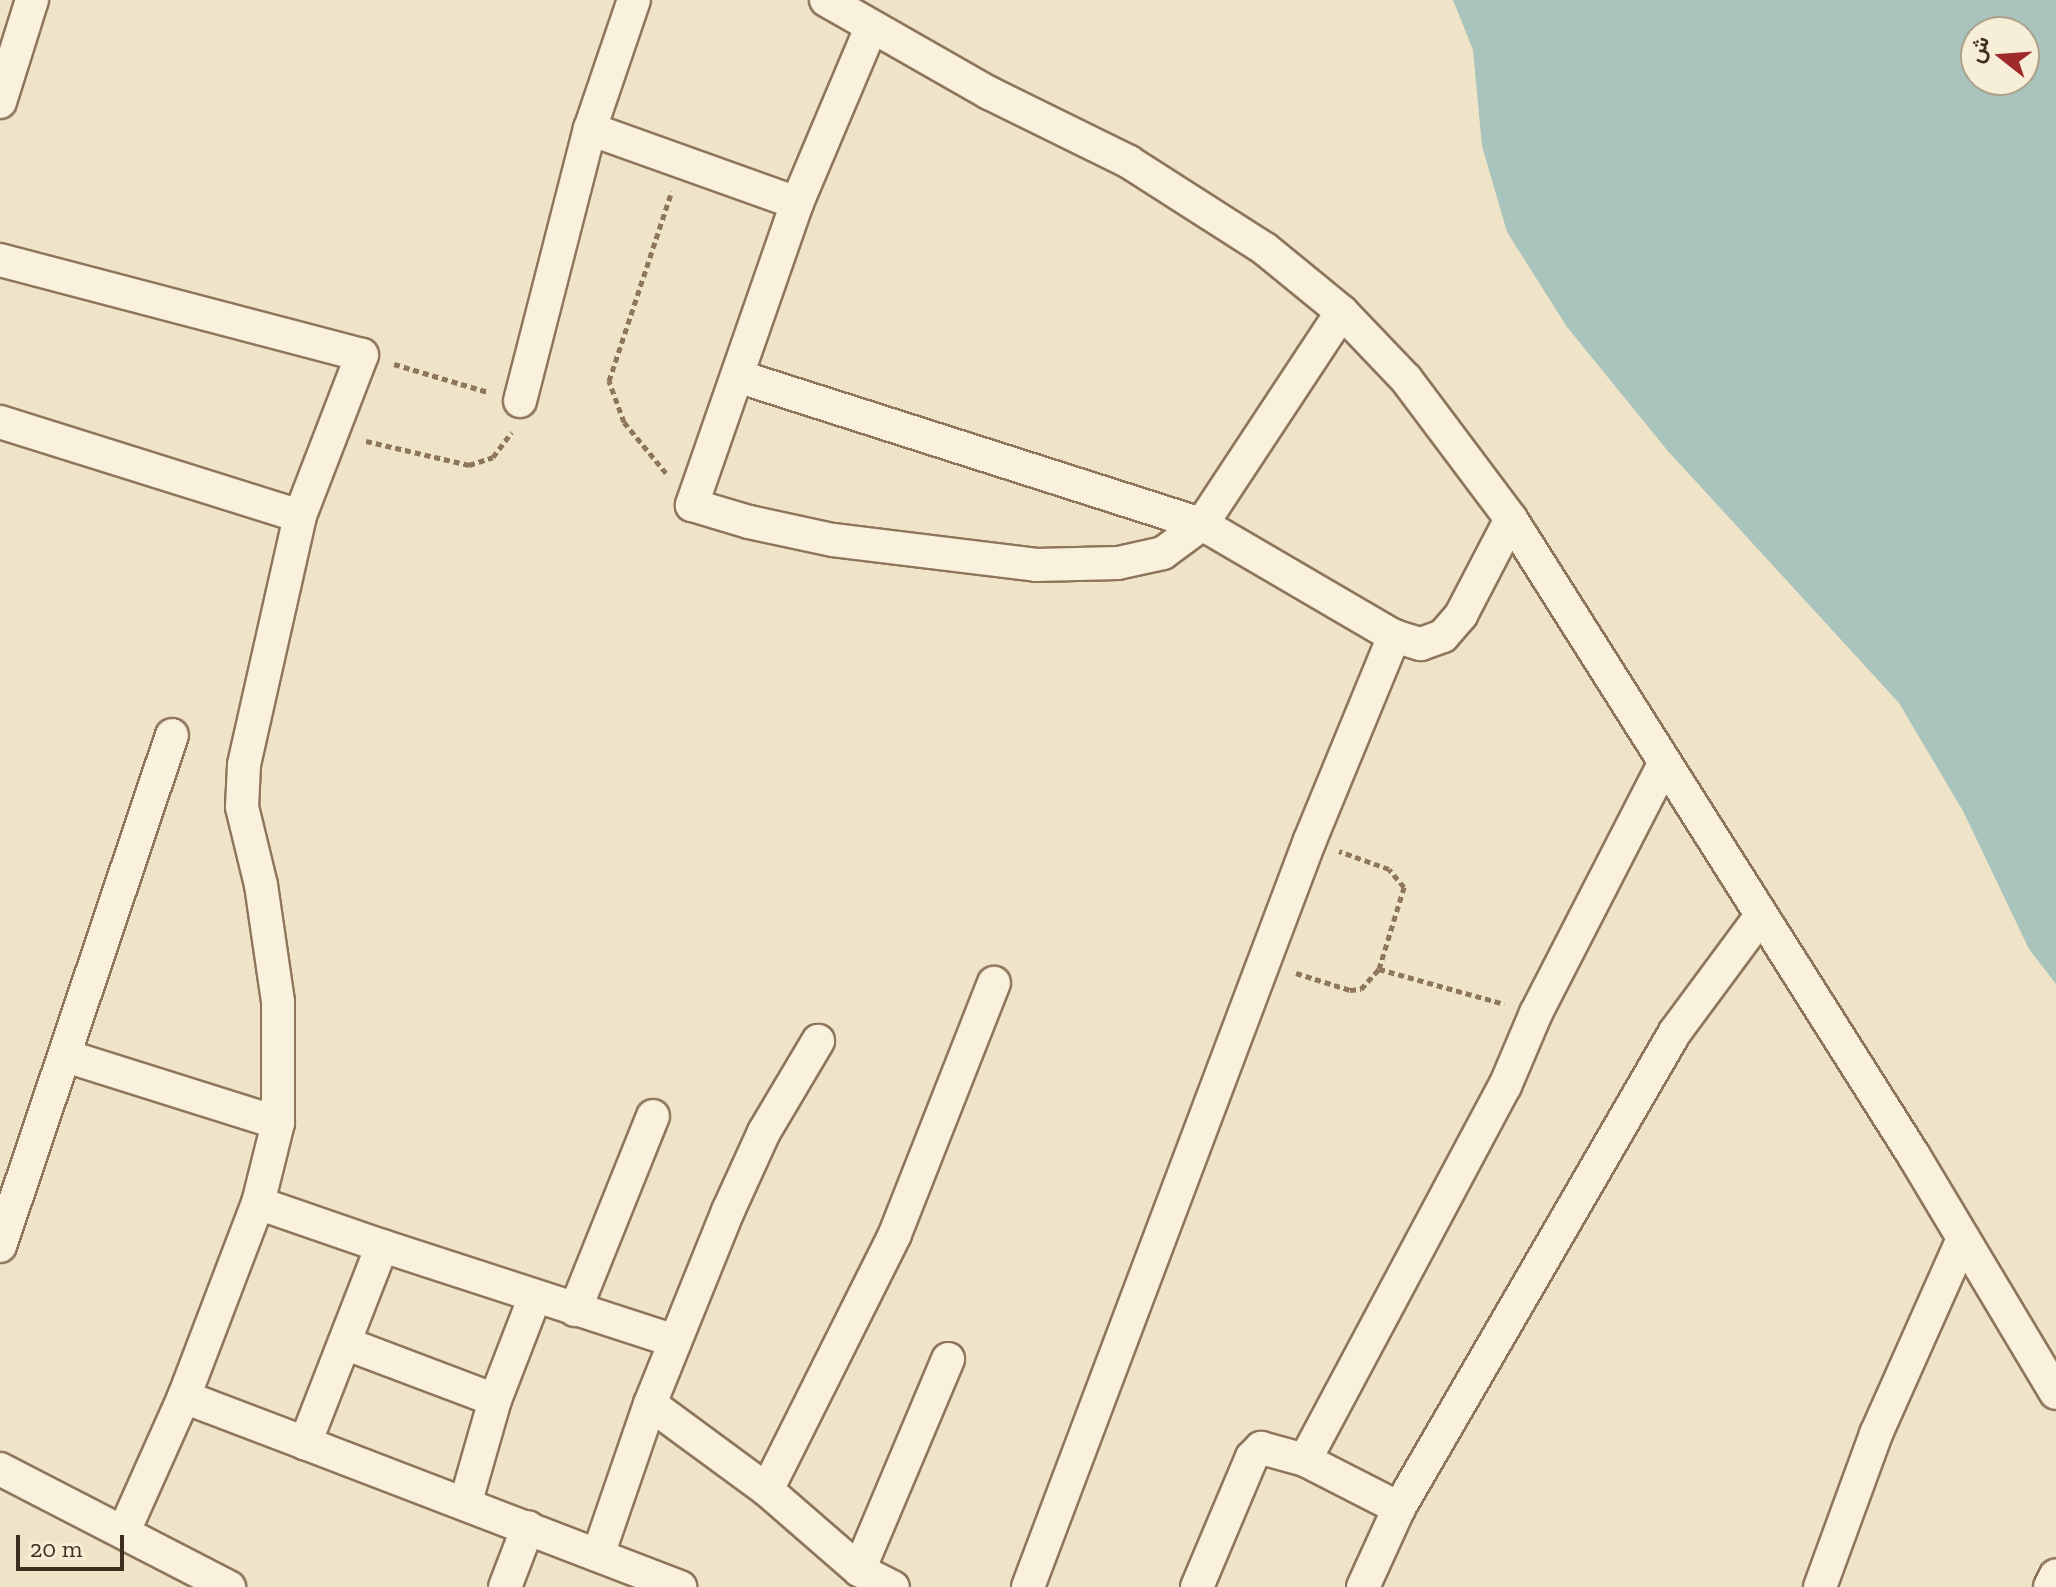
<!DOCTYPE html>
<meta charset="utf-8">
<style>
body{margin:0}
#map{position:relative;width:2056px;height:1587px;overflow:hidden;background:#f0e4c8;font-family:"Zilla Slab",Vazirmatn,serif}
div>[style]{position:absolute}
.water>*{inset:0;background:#a9c4bc}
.path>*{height:5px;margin-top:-2.5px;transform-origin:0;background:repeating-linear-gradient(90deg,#8d765c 0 6px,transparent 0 10px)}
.roads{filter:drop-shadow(2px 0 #8d765c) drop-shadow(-2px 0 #8d765c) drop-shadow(0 2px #8d765c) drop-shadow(0 -2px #8d765c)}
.street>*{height:32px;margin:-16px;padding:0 16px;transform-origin:16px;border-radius:16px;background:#faf1dc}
span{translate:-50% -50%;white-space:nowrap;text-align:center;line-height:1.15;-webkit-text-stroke:7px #f7eed8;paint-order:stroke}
.north{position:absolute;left:1960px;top:16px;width:80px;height:80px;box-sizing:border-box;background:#f7eed8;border:2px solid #ada18e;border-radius:50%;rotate:287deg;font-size:22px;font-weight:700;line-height:32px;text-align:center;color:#3d2e20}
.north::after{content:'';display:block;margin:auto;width:28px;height:36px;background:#9e2a2b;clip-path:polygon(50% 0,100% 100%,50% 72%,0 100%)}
.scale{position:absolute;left:16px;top:1535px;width:108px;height:36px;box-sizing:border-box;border:4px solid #3d2e20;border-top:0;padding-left:10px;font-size:24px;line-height:28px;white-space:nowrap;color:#3d2e20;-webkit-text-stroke:6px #f7eed8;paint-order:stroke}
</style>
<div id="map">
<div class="water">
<i style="clip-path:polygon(evenodd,1453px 0,2056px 0,2056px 984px,2029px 949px,1963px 811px,1899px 703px,1667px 450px,1567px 327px,1507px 232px,1482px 146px,1473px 50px,1453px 0,1976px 32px,2024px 32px,2024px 80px,1976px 80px,1976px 32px)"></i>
</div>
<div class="path">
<i style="left:394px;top:364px;width:98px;rotate:16.6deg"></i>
<i style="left:366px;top:441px;width:106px;rotate:13.1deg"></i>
<i style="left:469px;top:465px;width:25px;rotate:-18deg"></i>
<i style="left:493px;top:457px;width:31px;rotate:-53deg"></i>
<i style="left:666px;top:473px;width:66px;rotate:-129.5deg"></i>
<i style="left:624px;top:422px;width:44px;rotate:-110.1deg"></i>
<i style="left:609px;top:381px;width:200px;rotate:-71.7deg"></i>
<i style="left:1379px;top:969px;width:130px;rotate:15.6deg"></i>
<i style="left:1296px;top:973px;width:57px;rotate:17.5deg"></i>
<i style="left:1350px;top:990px;width:11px;rotate:-5deg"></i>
<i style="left:1361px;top:989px;width:27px;rotate:-48deg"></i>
<i style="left:1379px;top:969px;width:86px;rotate:-73deg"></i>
<i style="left:1404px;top:887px;width:23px;rotate:-130deg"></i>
<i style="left:1389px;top:869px;width:53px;rotate:-160.2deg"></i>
</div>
<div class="roads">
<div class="street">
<i style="left:826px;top:0;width:188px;rotate:29.7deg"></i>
<i style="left:989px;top:93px;width:156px;rotate:26.2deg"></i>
<i style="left:1129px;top:162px;width:161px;rotate:32.6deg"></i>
<i style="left:1265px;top:249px;width:99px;rotate:39.3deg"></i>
<i style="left:1342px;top:312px;width:93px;rotate:46.3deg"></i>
<i style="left:1406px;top:379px;width:175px;rotate:53.1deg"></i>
<i style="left:1511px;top:519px;width:754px;rotate:57.68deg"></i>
<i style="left:1914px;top:1156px;width:276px;rotate:59.1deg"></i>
<i style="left:0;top:102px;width:107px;rotate:-72.6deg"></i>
<i style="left:590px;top:129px;width:220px;rotate:19.7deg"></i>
<i style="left:797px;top:203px;width:320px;rotate:109.2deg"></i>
<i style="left:692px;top:505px;width:59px;rotate:16.6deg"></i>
<i style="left:749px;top:522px;width:86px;rotate:12.1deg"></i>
<i style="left:833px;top:540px;width:205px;rotate:7deg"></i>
<i style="left:1036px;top:565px;width:82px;rotate:-1.4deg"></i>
<i style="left:1118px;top:563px;width:46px;rotate:-12.5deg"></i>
<i style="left:1163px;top:553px;width:49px;rotate:-36.6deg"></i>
<i style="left:1202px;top:524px;width:254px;rotate:-56.6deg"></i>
<i style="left:797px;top:203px;width:190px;rotate:-67.1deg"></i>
<i style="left:0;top:260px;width:374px;rotate:14.7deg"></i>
<i style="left:362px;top:355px;width:173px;rotate:111.1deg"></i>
<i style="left:300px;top:516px;width:255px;rotate:102.7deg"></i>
<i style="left:244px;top:765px;width:42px;rotate:92.7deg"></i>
<i style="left:242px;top:807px;width:80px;rotate:76.3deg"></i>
<i style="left:261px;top:885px;width:118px;rotate:81.7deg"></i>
<i style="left:278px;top:1002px;width:121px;rotate:90deg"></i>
<i style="left:278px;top:1123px;width:82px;rotate:104deg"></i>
<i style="left:258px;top:1203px;width:208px;rotate:110.9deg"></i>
<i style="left:184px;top:1397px;width:147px;rotate:114.1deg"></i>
<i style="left:737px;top:376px;width:488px;rotate:17.7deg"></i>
<i style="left:1202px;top:524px;width:222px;rotate:30.3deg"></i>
<i style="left:1394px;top:636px;width:28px;rotate:17deg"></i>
<i style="left:1421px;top:644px;width:23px;rotate:-20deg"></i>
<i style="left:1443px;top:636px;width:28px;rotate:-49deg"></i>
<i style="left:1461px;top:615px;width:108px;rotate:-62.5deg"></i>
<i style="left:520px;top:401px;width:281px;rotate:-75.6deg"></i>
<i style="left:590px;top:129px;width:136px;rotate:-71.2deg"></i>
<i style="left:0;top:422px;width:314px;rotate:17.4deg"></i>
<i style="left:66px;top:1056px;width:222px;rotate:17.5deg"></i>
<i style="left:258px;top:1203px;width:131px;rotate:19.1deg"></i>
<i style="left:0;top:1246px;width:539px;rotate:-71.4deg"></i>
<i style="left:575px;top:1310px;width:209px;rotate:-68.1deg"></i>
<i style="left:675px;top:1341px;width:308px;rotate:-162deg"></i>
<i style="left:382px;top:1246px;width:212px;rotate:111.3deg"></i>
<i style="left:305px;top:1443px;width:402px;rotate:21deg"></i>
<i style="left:347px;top:1344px;width:158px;rotate:20.7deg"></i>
<i style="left:184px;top:1397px;width:129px;rotate:20.8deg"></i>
<i style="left:650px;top:1404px;width:145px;rotate:36.3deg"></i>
<i style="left:767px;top:1490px;width:122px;rotate:41deg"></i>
<i style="left:859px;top:1570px;width:38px;rotate:27deg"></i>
<i style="left:1305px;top:1460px;width:424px;rotate:-61.9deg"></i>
<i style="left:1505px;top:1086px;width:79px;rotate:-67deg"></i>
<i style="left:1536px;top:1013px;width:278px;rotate:-62.8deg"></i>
<i style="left:0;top:1469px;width:258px;rotate:27.3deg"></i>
<i style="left:767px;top:1490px;width:286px;rotate:-63.4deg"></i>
<i style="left:895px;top:1234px;width:270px;rotate:-68.5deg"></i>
<i style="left:466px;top:1501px;width:105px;rotate:-74deg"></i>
<i style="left:495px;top:1400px;width:108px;rotate:-68.9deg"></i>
<i style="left:599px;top:1552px;width:157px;rotate:-71deg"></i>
<i style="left:650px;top:1404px;width:208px;rotate:-68deg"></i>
<i style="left:728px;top:1211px;width:87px;rotate:-65.5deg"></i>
<i style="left:764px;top:1132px;width:106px;rotate:-59.3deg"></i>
<i style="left:859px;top:1570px;width:229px;rotate:-67.1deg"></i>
<i style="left:505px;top:1587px;width:64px;rotate:-69deg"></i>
<i style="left:1028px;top:1587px;width:798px;rotate:-69.32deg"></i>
<i style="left:1310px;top:840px;width:221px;rotate:-67.6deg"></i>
<i style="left:1197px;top:1587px;width:141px;rotate:-67.1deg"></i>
<i style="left:1252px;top:1457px;width:13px;rotate:-45deg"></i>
<i style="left:1261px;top:1448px;width:46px;rotate:15.3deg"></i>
<i style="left:1305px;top:1460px;width:106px;rotate:27.1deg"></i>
<i style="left:1363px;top:1587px;width:87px;rotate:-65.5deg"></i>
<i style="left:1399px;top:1508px;width:550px;rotate:-59.89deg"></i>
<i style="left:1675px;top:1032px;width:143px;rotate:-53.5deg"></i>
<i style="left:1820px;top:1587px;width:163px;rotate:-69.9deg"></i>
<i style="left:1876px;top:1434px;width:214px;rotate:-66deg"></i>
<i style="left:2050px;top:1587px;width:13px;rotate:-63deg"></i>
</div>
</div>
<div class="north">ش</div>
<div class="scale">20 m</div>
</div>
